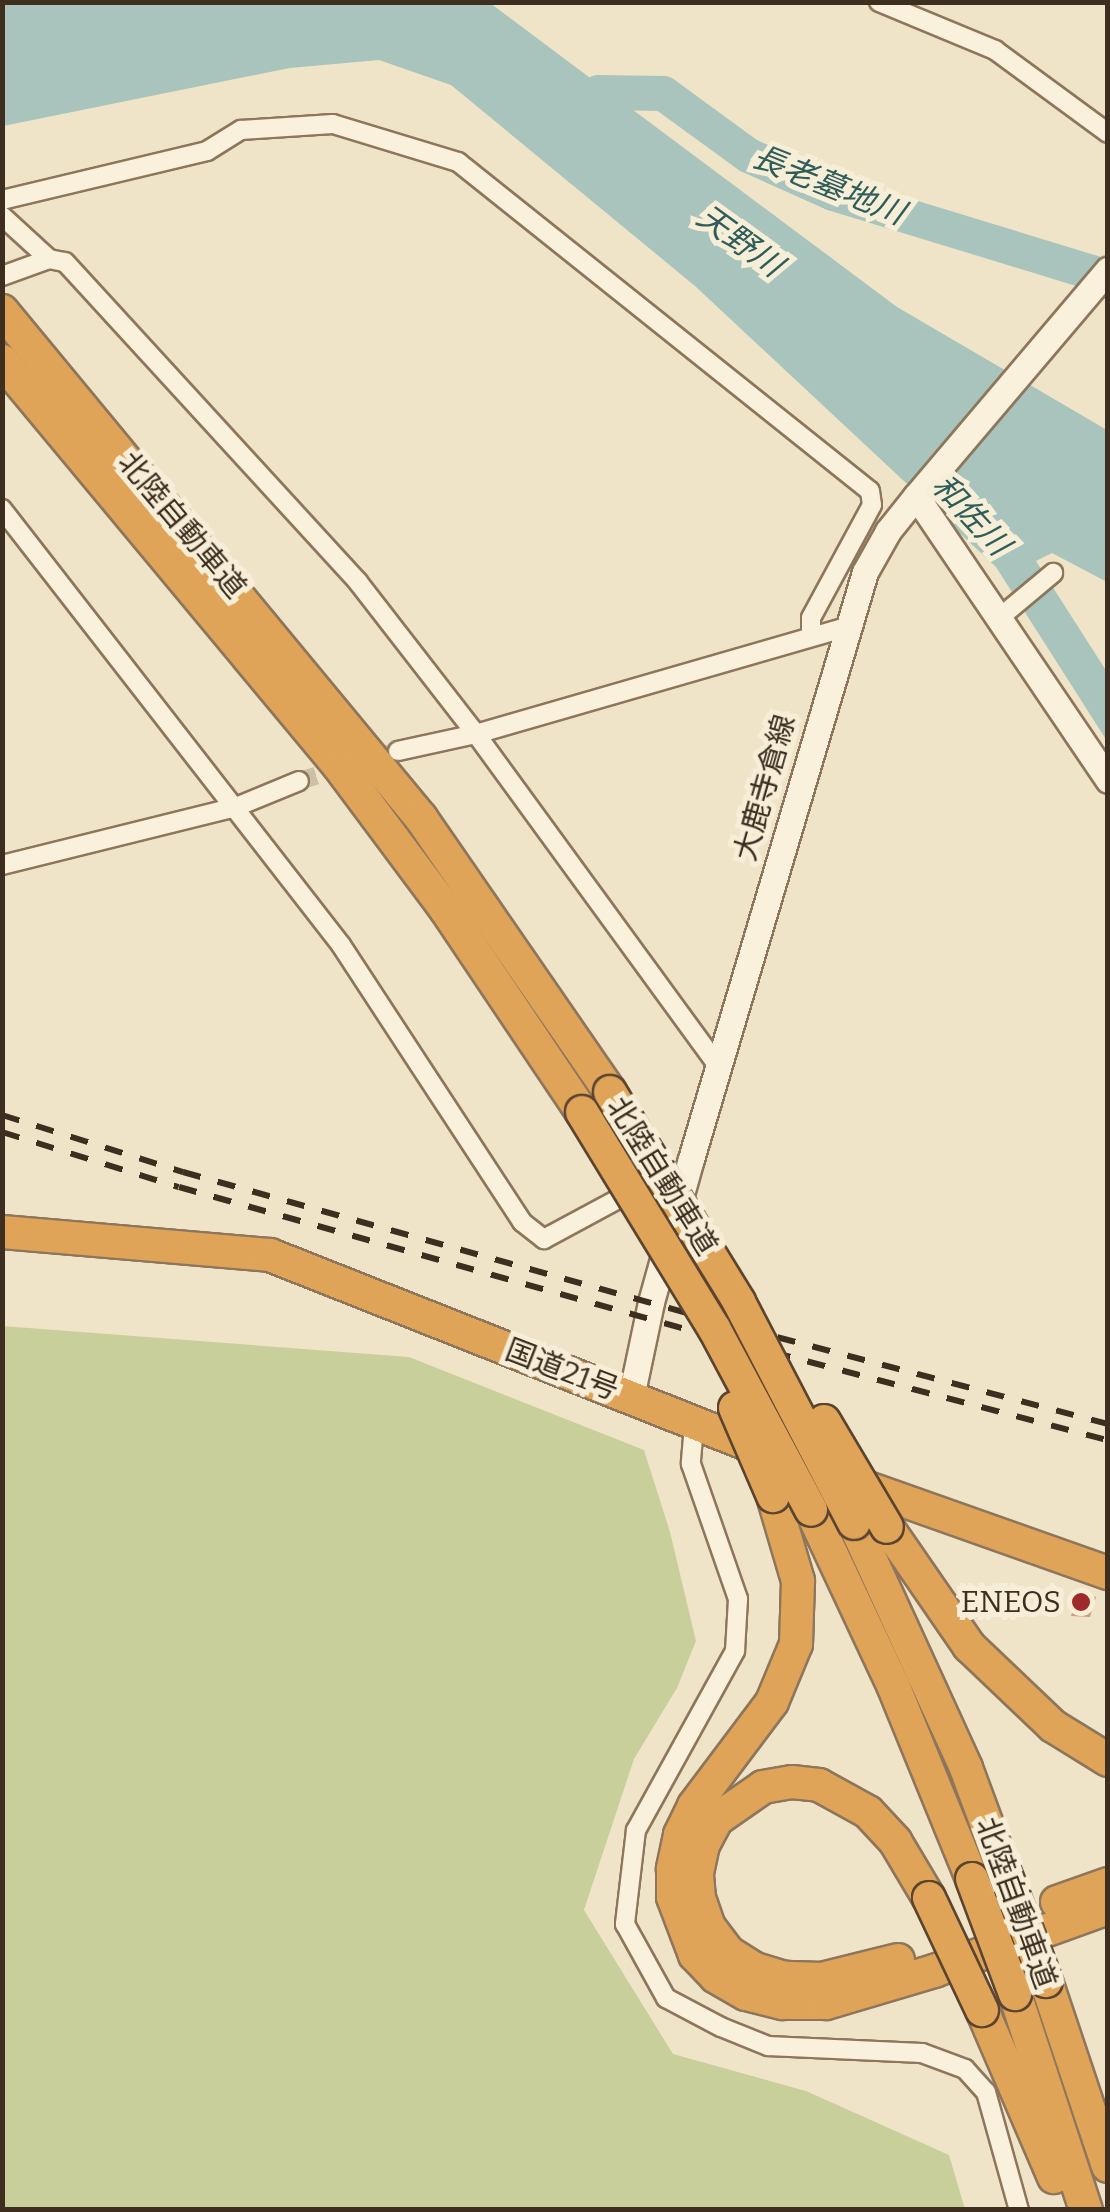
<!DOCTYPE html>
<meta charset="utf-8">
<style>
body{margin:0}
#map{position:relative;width:1110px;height:2212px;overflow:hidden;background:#f0e4c8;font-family:Bitter,"Noto Sans JP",serif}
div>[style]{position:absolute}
.green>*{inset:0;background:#c9cf9b}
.water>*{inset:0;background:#a9c4bc}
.river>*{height:35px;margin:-17.5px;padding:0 17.5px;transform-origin:17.5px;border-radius:17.5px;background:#a9c4bc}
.building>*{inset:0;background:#cf9f7d}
.street-tunnel>*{height:18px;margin-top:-9px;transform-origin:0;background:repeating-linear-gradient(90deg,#ccc0a6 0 18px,transparent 0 27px)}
.roads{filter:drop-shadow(2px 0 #8d765c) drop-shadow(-2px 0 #8d765c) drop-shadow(0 2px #8d765c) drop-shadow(0 -2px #8d765c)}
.street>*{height:18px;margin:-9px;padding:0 9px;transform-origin:9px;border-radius:9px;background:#faf1dc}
.secondary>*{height:25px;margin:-12.5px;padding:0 12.5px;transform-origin:12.5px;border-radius:12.5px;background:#faf1dc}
.highway>*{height:32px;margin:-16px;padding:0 16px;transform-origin:16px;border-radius:16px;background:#e0a458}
.rail>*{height:6px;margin-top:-3px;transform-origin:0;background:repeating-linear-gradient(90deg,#3d2e20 0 18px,transparent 0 36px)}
.bridges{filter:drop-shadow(2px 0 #5b4430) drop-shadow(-2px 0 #5b4430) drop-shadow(0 2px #5b4430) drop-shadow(0 -2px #5b4430)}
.highway-bridge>*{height:32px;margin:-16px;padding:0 16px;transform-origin:16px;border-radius:16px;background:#e0a458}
.dots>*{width:28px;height:28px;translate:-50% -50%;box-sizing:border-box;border:5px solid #f7eed8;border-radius:50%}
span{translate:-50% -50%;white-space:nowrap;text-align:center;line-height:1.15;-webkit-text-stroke:10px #f7eed8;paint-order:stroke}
.street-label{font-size:30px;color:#3d2e20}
.poi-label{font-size:30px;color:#3d2e20}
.right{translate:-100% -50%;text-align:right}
.water-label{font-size:32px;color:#2f5d5a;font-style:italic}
.frame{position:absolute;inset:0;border:5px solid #3d2e20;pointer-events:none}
</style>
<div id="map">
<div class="green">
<i style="clip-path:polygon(2px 1326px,409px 1357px,644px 1450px,670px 1532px,696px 1641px,677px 1688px,634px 1759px,584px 1910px,673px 2054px,806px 2091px,949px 2155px,965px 2209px,3px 2209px)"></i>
</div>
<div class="water">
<i style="clip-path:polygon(3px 3px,490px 3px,897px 307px,1107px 430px,1107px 582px,1052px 553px,1036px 561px,1107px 672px,1107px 741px,996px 567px,695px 286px,451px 85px,379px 60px,290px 68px,3px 126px)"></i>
</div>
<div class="river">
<i style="left:569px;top:115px;width:37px;rotate:-38deg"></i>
<i style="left:598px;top:92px;width:65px;rotate:0.9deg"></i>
<i style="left:663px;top:93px;width:105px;rotate:36.1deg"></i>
<i style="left:748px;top:155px;width:93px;rotate:24.1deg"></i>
<i style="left:833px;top:193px;width:270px;rotate:17deg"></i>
<i style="left:1091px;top:272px;width:19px;rotate:28deg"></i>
</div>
<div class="building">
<i style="clip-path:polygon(1079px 1591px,1096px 1597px,1090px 1617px,1071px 1616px)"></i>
</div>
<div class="street-tunnel">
<i style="left:299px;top:781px;width:103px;rotate:-16.9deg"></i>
</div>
<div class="roads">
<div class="street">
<i style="left:879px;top:2px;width:126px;rotate:22.5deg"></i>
<i style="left:995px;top:50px;width:140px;rotate:36.3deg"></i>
<i style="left:2px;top:200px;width:211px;rotate:-13.4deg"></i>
<i style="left:207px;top:151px;width:40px;rotate:-32deg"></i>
<i style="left:241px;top:130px;width:92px;rotate:-3.7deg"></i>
<i style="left:333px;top:124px;width:131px;rotate:16.9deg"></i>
<i style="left:458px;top:162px;width:527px;rotate:38.61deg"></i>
<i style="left:870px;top:491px;width:14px;rotate:82deg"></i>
<i style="left:872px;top:505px;width:128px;rotate:118.4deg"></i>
<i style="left:811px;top:618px;width:17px;rotate:90deg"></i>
<i style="left:2px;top:216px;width:64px;rotate:42.5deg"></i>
<i style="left:49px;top:259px;width:50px;rotate:160.1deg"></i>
<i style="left:49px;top:259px;width:16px;rotate:11deg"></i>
<i style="left:65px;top:262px;width:434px;rotate:47.5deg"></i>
<i style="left:358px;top:582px;width:192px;rotate:52.2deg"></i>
<i style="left:476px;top:734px;width:411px;rotate:53.9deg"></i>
<i style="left:2px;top:509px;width:552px;rotate:52.13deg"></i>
<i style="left:341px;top:945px;width:331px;rotate:56.8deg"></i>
<i style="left:522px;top:1222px;width:28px;rotate:38deg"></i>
<i style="left:544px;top:1239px;width:103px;rotate:-28.3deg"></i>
<i style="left:998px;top:619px;width:72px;rotate:-39.9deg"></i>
<i style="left:398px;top:751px;width:80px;rotate:-12.3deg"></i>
<i style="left:476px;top:734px;width:385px;rotate:-16.1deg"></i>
<i style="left:2px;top:865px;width:241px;rotate:-13.9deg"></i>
<i style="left:236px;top:807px;width:68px;rotate:-22.4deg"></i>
<i style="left:694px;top:1426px;width:38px;rotate:95deg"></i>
<i style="left:691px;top:1464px;width:143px;rotate:70.8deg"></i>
<i style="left:738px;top:1599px;width:52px;rotate:93.3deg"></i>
<i style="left:735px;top:1651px;width:205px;rotate:118.9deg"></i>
<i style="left:636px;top:1830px;width:95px;rotate:96.7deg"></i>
<i style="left:625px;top:1924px;width:85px;rotate:61deg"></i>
<i style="left:666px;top:1998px;width:62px;rotate:27.8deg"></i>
<i style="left:721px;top:2027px;width:51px;rotate:22deg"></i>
<i style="left:768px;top:2046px;width:154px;rotate:2.6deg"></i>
<i style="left:922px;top:2053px;width:46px;rotate:20.4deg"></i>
<i style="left:965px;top:2069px;width:31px;rotate:48deg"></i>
<i style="left:986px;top:2092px;width:123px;rotate:74.4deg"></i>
</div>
<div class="secondary">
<i style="left:916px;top:496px;width:343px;rotate:55.9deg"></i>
<i style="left:631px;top:1397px;width:97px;rotate:-78.1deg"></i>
<i style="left:651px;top:1302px;width:148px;rotate:-74.4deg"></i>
<i style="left:691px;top:1159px;width:612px;rotate:-73.49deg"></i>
<i style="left:865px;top:572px;width:47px;rotate:-60.7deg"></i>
<i style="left:888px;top:531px;width:45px;rotate:-51.3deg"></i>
<i style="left:916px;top:496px;width:297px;rotate:-49.7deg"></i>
</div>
<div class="highway">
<i style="left:2px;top:311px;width:658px;rotate:50.43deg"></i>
<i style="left:421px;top:818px;width:333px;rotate:55.4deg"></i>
<i style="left:2px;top:361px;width:527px;rotate:50.24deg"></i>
<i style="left:339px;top:766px;width:177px;rotate:53.3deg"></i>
<i style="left:445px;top:908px;width:246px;rotate:56.1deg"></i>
<i style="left:2px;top:1232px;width:269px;rotate:4.9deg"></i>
<i style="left:270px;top:1255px;width:541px;rotate:21.59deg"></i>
<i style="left:848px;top:1481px;width:276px;rotate:19.5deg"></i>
<i style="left:773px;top:1496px;width:89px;rotate:73.6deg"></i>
<i style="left:798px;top:1581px;width:63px;rotate:91.8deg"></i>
<i style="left:796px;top:1644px;width:63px;rotate:112.5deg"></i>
<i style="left:772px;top:1702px;width:130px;rotate:126.9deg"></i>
<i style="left:694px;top:1806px;width:32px;rotate:116deg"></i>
<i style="left:680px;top:1835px;width:35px;rotate:102deg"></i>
<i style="left:673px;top:1869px;width:28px;rotate:90deg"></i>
<i style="left:673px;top:1897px;width:62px;rotate:69.2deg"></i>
<i style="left:695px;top:1955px;width:30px;rotate:46deg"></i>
<i style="left:716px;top:1977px;width:34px;rotate:30deg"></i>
<i style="left:746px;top:1994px;width:38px;rotate:14deg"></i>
<i style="left:783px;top:2003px;width:43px"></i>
<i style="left:826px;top:2003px;width:113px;rotate:-16.5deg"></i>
<i style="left:934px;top:1971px;width:185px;rotate:-19.9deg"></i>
<i style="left:811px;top:1510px;width:193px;rotate:64.9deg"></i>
<i style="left:893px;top:1685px;width:209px;rotate:67.8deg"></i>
<i style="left:854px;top:1523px;width:269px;rotate:65.4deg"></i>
<i style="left:966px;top:1768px;width:107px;rotate:69.7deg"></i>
<i style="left:887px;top:1527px;width:145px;rotate:55.4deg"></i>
<i style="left:969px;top:1646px;width:116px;rotate:43.6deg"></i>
<i style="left:1053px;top:1726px;width:65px;rotate:31.7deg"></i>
<i style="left:1057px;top:1902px;width:54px;rotate:-19.4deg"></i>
<i style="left:898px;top:1960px;width:78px;rotate:166deg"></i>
<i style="left:822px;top:1979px;width:37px;rotate:-178deg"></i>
<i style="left:785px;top:1978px;width:31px;rotate:-163deg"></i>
<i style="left:755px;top:1969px;width:32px;rotate:-148deg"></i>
<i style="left:728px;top:1952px;width:31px;rotate:-127deg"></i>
<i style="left:709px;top:1927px;width:31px;rotate:-109deg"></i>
<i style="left:699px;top:1898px;width:25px;rotate:-95deg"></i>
<i style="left:697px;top:1873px;width:29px;rotate:-78deg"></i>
<i style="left:703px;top:1845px;width:30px;rotate:-62deg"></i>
<i style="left:717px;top:1819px;width:56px;rotate:-34.8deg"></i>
<i style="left:763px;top:1787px;width:29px;rotate:-10deg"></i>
<i style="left:792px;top:1782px;width:27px;rotate:6deg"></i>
<i style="left:819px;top:1785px;width:56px;rotate:28.9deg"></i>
<i style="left:868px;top:1812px;width:40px;rotate:47deg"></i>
<i style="left:895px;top:1841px;width:66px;rotate:59.2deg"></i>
<i style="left:1046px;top:1981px;width:195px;rotate:71.5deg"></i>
<i style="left:1015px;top:1994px;width:227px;rotate:71.8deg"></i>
<i style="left:982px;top:2010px;width:182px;rotate:66.7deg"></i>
</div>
</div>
<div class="rail">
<i style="left:2px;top:1115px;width:190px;rotate:17.5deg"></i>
<i style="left:183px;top:1172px;width:545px;rotate:15.64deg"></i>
<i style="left:708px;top:1319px;width:414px;rotate:14.7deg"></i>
<i style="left:2px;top:1132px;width:185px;rotate:17.3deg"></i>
<i style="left:179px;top:1187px;width:544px;rotate:15.67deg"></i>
<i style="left:703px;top:1334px;width:419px;rotate:14.7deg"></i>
</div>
<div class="bridges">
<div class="highway-bridge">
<i style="left:610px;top:1092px;width:246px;rotate:58.4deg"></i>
<i style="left:739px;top:1302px;width:249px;rotate:62.5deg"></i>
<i style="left:582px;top:1112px;width:253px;rotate:58.6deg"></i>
<i style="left:714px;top:1328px;width:206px;rotate:61.9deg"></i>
<i style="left:735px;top:1408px;width:96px;rotate:66.6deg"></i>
<i style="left:824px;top:1421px;width:123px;rotate:59.3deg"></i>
<i style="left:1003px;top:1868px;width:121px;rotate:69.2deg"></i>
<i style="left:972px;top:1879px;width:123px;rotate:69.5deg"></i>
<i style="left:929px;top:1898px;width:124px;rotate:64.7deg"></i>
</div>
</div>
<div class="dots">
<i style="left:1081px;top:1602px;background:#9e2a2b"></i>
</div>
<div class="street-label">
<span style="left:182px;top:525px;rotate:50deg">北陸自動車道</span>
<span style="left:765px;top:788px;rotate:-74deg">大鹿寺倉線</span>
<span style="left:662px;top:1176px;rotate:58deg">北陸自動車道</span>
<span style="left:562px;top:1370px;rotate:21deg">国道21号</span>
<span style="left:1016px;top:1903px;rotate:70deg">北陸自動車道</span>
</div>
<div class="poi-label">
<span class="right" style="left:1061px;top:1602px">ENEOS</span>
</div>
<div class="water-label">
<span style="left:829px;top:185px;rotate:22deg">長老墓地川</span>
<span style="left:740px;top:241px;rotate:36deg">天野川</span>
<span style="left:971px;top:515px;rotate:47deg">和佐川</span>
</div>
<div class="frame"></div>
</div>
